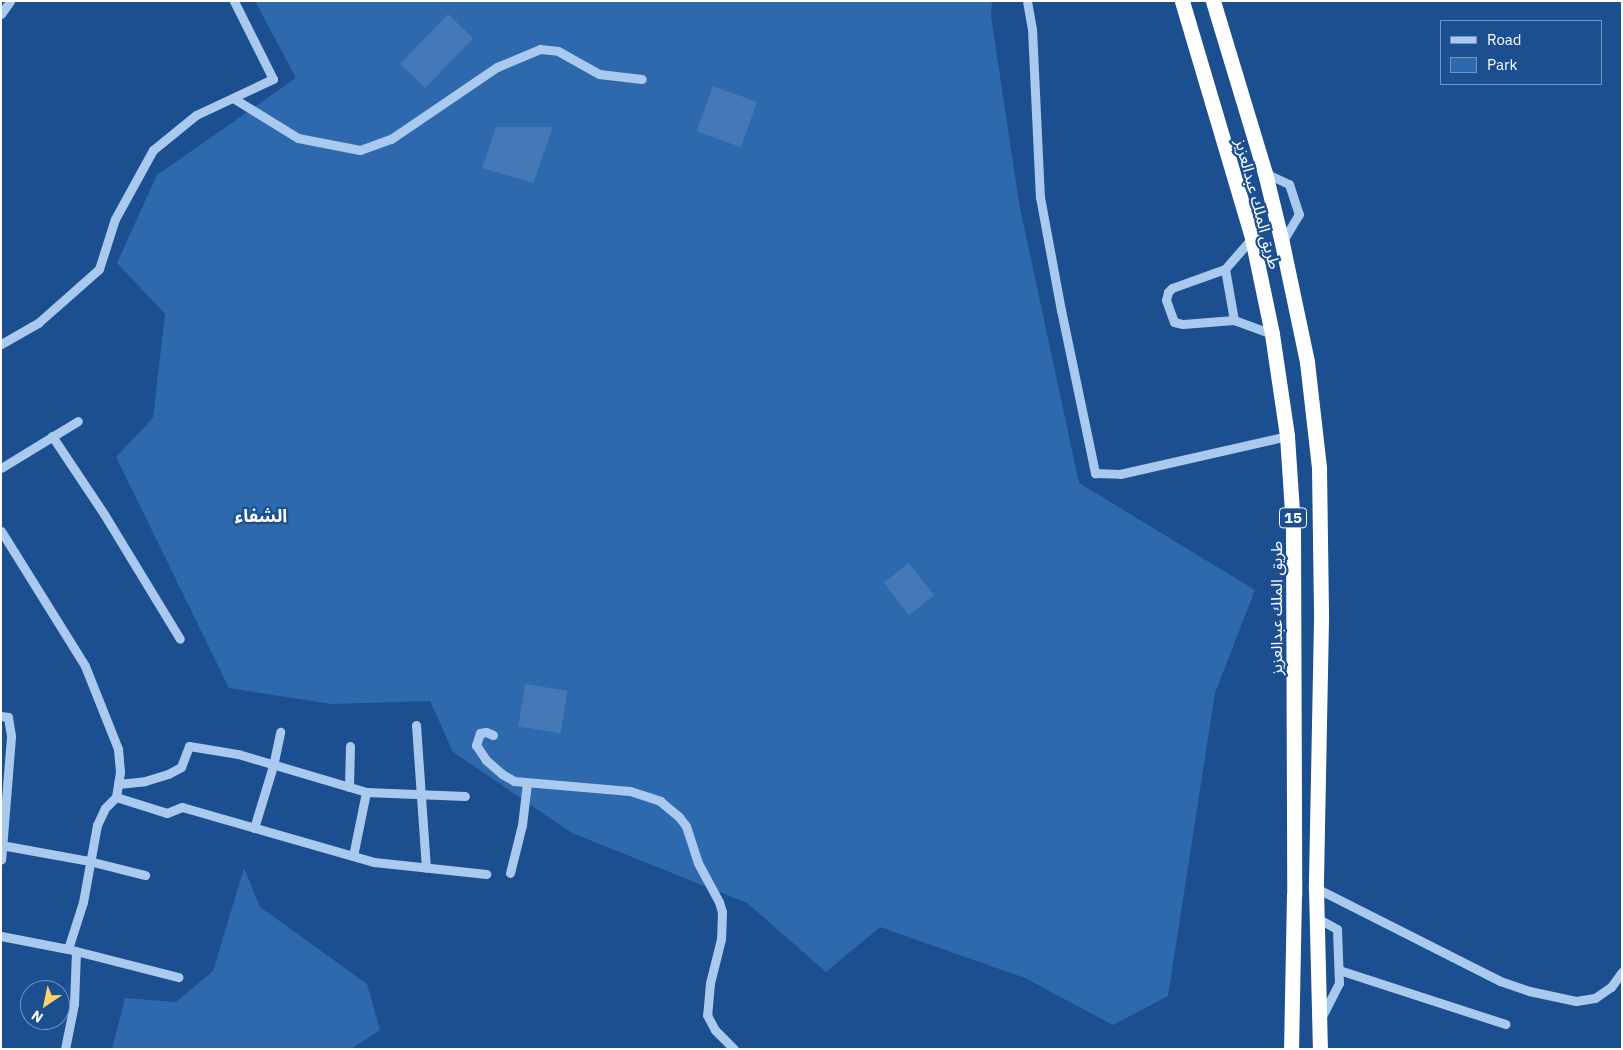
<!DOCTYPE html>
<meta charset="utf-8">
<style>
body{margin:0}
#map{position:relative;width:1623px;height:1050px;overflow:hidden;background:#1b4f8f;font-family:"IBM Plex Sans","Noto Sans Arabic",sans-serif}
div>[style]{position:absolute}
.green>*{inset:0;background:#2e69ad}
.building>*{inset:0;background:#4478b7;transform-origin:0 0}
.minor>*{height:9px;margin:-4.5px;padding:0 4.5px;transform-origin:4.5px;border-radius:4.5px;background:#a9c9ee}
.highway>*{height:15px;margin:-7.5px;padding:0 7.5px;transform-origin:7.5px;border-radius:7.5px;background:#fff}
span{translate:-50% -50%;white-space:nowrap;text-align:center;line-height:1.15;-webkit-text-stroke:4.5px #1b4f8f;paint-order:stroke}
.shield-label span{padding:1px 4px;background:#1b4f8f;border:1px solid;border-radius:4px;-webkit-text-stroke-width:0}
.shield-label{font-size:15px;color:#fff;font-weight:700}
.street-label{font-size:16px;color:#fff}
.neighbourhood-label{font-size:18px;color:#fff;font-weight:700}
.frame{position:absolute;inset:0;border:2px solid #fff;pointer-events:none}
.legend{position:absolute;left:1440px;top:20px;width:162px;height:65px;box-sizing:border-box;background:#1b4f8f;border:1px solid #7695bc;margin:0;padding:6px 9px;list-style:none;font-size:15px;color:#fff}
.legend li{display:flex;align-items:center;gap:10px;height:25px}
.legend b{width:25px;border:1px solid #7695bc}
.north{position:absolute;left:20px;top:980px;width:50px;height:50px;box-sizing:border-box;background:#1b4f8f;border:1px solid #7695bc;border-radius:50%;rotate:214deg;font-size:14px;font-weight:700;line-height:20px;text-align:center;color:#fff}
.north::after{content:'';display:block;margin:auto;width:18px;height:22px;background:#ffd166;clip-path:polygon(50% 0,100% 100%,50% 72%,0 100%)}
</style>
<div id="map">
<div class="green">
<i style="clip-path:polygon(255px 1px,992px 1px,991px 16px,1019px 203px,1079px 483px,1255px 590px,1215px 693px,1168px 996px,1113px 1025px,1025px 978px,880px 927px,826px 972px,747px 903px,572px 833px,453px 752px,430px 701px,331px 704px,229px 688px,116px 457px,153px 418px,165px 314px,117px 263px,157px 175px,296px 78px)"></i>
<i style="clip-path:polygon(244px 868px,260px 907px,367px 984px,380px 1030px,351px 1049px,112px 1049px,125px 998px,176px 1002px,213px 971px)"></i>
</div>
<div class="building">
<i style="left:448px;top:14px;width:35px;height:69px;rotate:44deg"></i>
<i style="left:713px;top:86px;width:47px;height:48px;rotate:20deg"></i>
<i style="clip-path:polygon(496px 127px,553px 127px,533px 183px,482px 168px)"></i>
<i style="left:909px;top:563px;width:41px;height:32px;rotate:52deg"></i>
<i style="left:525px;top:684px;width:43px;height:43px;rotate:9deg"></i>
</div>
<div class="minor">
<i style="left:1027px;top:1px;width:28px;rotate:80deg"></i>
<i style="left:1032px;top:29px;width:168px;rotate:87.3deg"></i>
<i style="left:1040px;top:197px;width:115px;rotate:79.5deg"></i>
<i style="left:1061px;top:310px;width:167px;rotate:78.2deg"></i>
<i style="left:1095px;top:473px;width:25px;rotate:2deg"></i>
<i style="left:1120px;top:474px;width:171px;rotate:-12.8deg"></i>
<i style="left:1px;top:14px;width:16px;rotate:-55deg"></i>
<i style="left:233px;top:98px;width:76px;rotate:31.6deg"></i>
<i style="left:298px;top:138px;width:63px;rotate:11deg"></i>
<i style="left:360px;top:150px;width:33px;rotate:-20deg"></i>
<i style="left:391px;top:139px;width:128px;rotate:-34.2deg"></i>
<i style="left:497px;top:67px;width:47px;rotate:-22.7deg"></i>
<i style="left:540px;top:49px;width:18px;rotate:6deg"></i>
<i style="left:558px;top:51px;width:47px;rotate:29.3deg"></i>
<i style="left:599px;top:74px;width:43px;rotate:6.6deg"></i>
<i style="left:1265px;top:173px;width:26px;rotate:25deg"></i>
<i style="left:1289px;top:184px;width:32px;rotate:72deg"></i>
<i style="left:1299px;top:214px;width:33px;rotate:121deg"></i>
<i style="left:1252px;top:238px;width:41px;rotate:131.1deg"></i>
<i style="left:1225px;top:269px;width:56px;rotate:160.3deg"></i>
<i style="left:1172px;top:288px;width:6px;rotate:135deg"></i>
<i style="left:1168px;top:292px;width:8px;rotate:104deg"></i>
<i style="left:1166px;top:300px;width:23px;rotate:70deg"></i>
<i style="left:1174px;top:322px;width:9px;rotate:13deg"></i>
<i style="left:1183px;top:324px;width:51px;rotate:-4.5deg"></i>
<i style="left:1234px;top:320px;width:40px;rotate:20.2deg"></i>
<i style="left:1225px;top:269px;width:52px;rotate:80deg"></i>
<i style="left:1px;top:344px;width:43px;rotate:-29.6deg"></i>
<i style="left:38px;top:323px;width:81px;rotate:-41.5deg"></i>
<i style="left:99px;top:269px;width:52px;rotate:-72.3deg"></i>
<i style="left:115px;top:219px;width:79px;rotate:-61.2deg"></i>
<i style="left:153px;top:150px;width:55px;rotate:-39.1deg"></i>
<i style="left:196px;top:115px;width:85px;rotate:-25.1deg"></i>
<i style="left:273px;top:79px;width:87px;rotate:-116.6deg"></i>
<i style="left:52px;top:436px;width:94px;rotate:56.3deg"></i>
<i style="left:104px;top:514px;width:146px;rotate:58.7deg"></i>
<i style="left:1px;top:468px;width:90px;rotate:-31.4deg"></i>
<i style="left:1px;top:531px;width:159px;rotate:58.1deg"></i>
<i style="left:85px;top:666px;width:89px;rotate:68.3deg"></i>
<i style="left:118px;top:749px;width:23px;rotate:85deg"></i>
<i style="left:120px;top:772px;width:25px;rotate:99deg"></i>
<i style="left:116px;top:797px;width:16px;rotate:135deg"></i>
<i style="left:105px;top:808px;width:19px;rotate:115deg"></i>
<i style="left:97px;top:825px;width:78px;rotate:100.3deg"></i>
<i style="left:83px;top:902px;width:49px;rotate:107.7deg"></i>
<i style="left:1px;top:716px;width:7px;rotate:8deg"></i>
<i style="left:8px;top:717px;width:20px;rotate:81deg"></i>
<i style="left:11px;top:737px;width:123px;rotate:94.6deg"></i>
<i style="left:416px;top:725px;width:143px;rotate:86deg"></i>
<i style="left:493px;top:735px;width:8px;rotate:-157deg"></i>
<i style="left:486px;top:732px;width:6px;rotate:171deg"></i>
<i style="left:480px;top:733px;width:13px;rotate:108deg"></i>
<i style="left:476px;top:745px;width:18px;rotate:56deg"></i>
<i style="left:486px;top:760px;width:21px;rotate:41deg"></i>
<i style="left:502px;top:774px;width:14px;rotate:30deg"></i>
<i style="left:514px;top:781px;width:116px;rotate:4.9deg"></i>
<i style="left:630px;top:791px;width:32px;rotate:18deg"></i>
<i style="left:660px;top:801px;width:25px;rotate:40deg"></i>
<i style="left:679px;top:817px;width:11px;rotate:52deg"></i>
<i style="left:686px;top:826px;width:39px;rotate:72deg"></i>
<i style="left:698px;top:863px;width:44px;rotate:61.7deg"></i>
<i style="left:719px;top:902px;width:10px;rotate:73deg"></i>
<i style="left:722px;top:912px;width:27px;rotate:92deg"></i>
<i style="left:721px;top:939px;width:45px;rotate:104deg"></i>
<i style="left:710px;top:983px;width:32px;rotate:95deg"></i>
<i style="left:707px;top:1015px;width:17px;rotate:62deg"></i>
<i style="left:715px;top:1030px;width:27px;rotate:45deg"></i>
<i style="left:118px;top:784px;width:27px;rotate:-6deg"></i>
<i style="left:145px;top:781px;width:24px;rotate:-17deg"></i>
<i style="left:168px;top:774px;width:15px;rotate:-28deg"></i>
<i style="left:181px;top:767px;width:22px;rotate:-69deg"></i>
<i style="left:189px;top:746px;width:50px;rotate:9.3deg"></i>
<i style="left:238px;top:754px;width:134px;rotate:16.5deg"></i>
<i style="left:366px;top:792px;width:99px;rotate:2.3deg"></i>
<i style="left:349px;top:787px;width:41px;rotate:-88.6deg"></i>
<i style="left:116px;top:797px;width:53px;rotate:17.4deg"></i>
<i style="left:167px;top:813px;width:16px;rotate:-22deg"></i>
<i style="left:182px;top:807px;width:200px;rotate:16deg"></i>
<i style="left:374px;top:862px;width:113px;rotate:6.1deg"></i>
<i style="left:254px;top:828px;width:65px;rotate:-73deg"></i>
<i style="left:273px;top:766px;width:35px;rotate:-78deg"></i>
<i style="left:1px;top:845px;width:89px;rotate:10.3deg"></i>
<i style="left:89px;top:861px;width:58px;rotate:14deg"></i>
<i style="left:353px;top:856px;width:65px;rotate:-78.5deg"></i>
<i style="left:510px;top:873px;width:49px;rotate:-76deg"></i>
<i style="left:522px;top:825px;width:42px;rotate:-83.2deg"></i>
<i style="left:1316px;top:888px;width:206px;rotate:26.8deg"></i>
<i style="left:1500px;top:981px;width:31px;rotate:19deg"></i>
<i style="left:1529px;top:991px;width:48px;rotate:12deg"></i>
<i style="left:1576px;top:1001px;width:19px;rotate:-9deg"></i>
<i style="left:1595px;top:998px;width:19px;rotate:-35deg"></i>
<i style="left:1611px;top:987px;width:19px;rotate:-54deg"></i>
<i style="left:1317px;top:918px;width:23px;rotate:29deg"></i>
<i style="left:1337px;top:929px;width:54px;rotate:87.9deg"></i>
<i style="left:1339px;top:983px;width:39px;rotate:117deg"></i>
<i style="left:1px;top:936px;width:68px;rotate:11deg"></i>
<i style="left:68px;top:949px;width:114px;rotate:14.3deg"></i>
<i style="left:1339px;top:970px;width:175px;rotate:18deg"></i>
<i style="left:65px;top:1049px;width:46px;rotate:-78.7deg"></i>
<i style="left:74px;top:1004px;width:53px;rotate:-87.8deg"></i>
</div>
<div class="highway">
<i style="left:1182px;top:1px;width:247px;rotate:73.5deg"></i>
<i style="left:1252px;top:238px;width:98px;rotate:78.2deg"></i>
<i style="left:1272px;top:334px;width:103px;rotate:81.6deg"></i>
<i style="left:1287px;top:436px;width:90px;rotate:86.2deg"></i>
<i style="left:1293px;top:526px;width:369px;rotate:89.8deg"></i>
<i style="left:1294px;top:895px;width:154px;rotate:91.1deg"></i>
<i style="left:1213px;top:1px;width:180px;rotate:73.2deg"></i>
<i style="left:1265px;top:173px;width:72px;rotate:76.3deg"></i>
<i style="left:1282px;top:243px;width:122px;rotate:78.1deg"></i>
<i style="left:1307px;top:362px;width:107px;rotate:83.5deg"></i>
<i style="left:1319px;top:468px;width:152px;rotate:89.2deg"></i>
<i style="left:1321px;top:620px;width:268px;rotate:91.1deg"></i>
<i style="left:1316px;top:888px;width:161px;rotate:88.6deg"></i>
</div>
<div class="shield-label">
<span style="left:1293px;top:518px">15</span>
</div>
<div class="street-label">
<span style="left:1258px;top:204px;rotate:75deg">طريق الملك عبدالعزيز</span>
<span style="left:1276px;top:608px;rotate:-90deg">طريق الملك عبدالعزيز</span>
</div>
<div class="neighbourhood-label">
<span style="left:261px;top:516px">الشفاء</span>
</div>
<div class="frame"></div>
<ul class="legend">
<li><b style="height:6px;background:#a9c9ee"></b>Road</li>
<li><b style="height:14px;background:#2e69ad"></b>Park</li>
</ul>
<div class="north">N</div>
</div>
